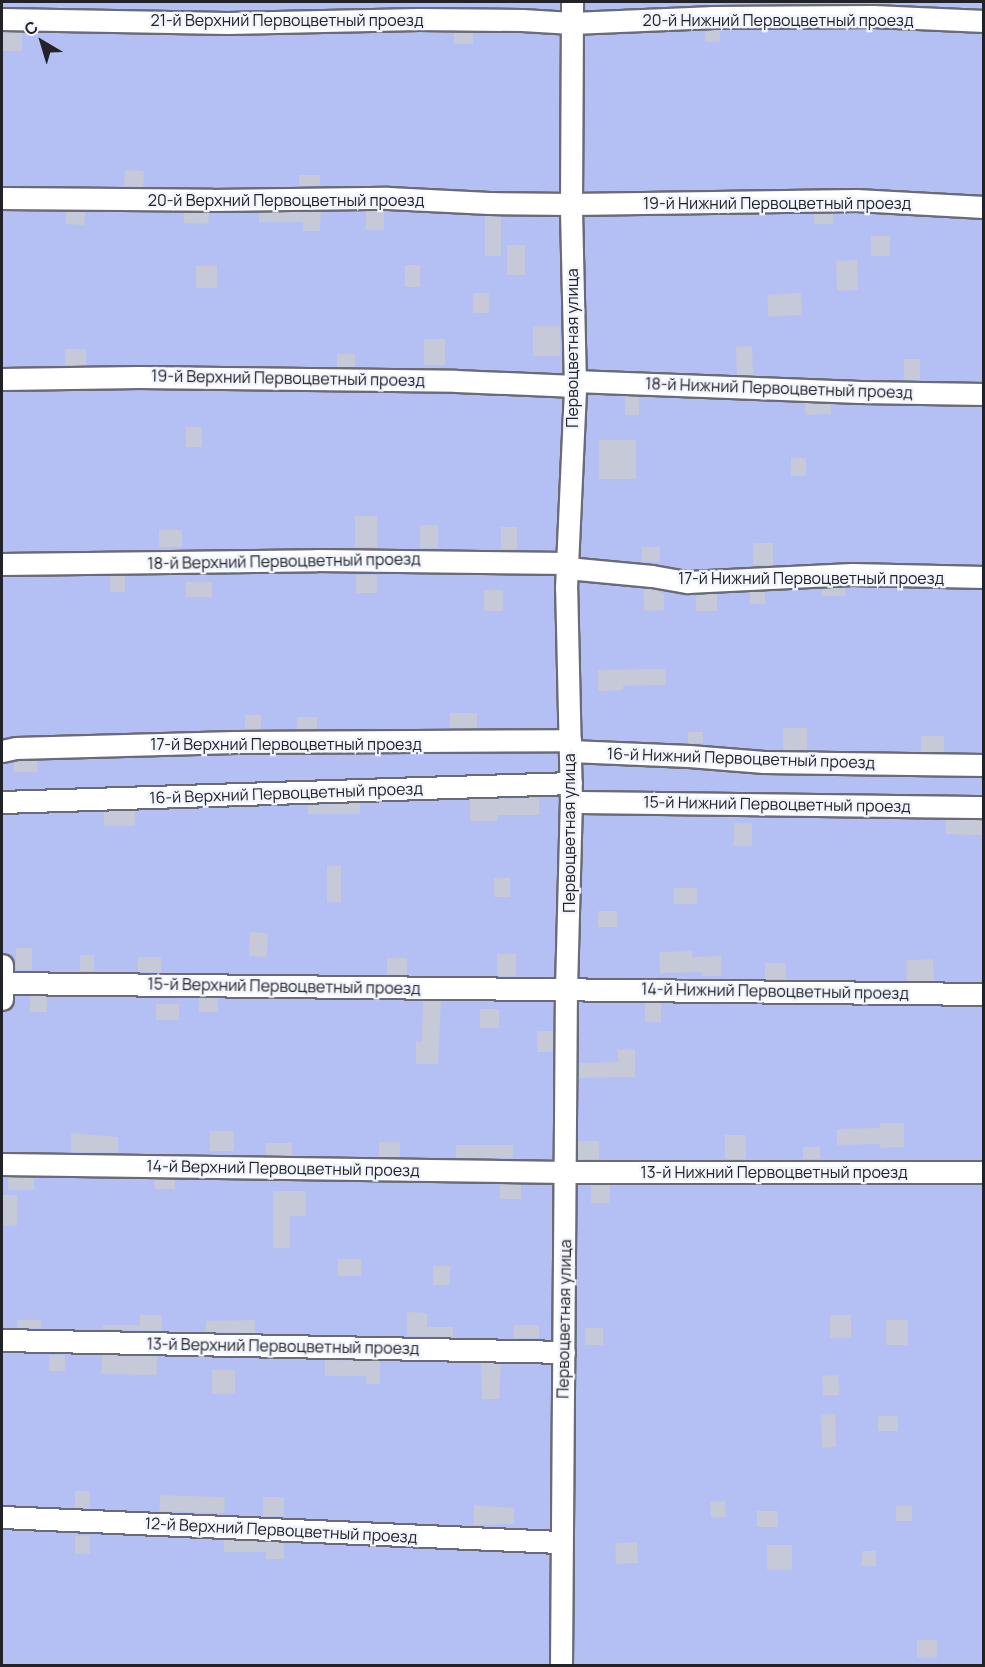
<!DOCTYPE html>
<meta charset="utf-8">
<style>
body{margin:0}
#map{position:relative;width:985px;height:1667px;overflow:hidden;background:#f2f4fd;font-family:Manrope,sans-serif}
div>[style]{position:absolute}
.green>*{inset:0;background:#b4bff4;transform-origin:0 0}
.building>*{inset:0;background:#c6c9d7;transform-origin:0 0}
.roads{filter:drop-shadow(2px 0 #696c78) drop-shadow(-2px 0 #696c78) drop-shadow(0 2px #696c78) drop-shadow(0 -2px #696c78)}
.minor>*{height:21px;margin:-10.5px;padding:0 10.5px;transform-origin:10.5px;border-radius:10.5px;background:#fff}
span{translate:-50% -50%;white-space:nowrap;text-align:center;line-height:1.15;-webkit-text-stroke:4.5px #f2f4fd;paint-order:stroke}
.street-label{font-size:16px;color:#222328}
.frame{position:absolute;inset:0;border:3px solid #222328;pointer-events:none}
.north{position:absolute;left:12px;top:12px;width:60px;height:60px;-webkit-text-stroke:4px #f2f4fd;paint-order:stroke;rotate:322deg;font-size:16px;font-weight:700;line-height:24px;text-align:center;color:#222328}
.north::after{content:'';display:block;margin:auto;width:21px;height:27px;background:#222328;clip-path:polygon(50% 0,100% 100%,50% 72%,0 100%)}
</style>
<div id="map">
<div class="green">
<i style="left:2px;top:2px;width:981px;height:1663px"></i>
</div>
<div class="building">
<i style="left:705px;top:30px;width:15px;height:12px"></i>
<i style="left:2px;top:32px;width:20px;height:19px"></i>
<i style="left:454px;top:32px;width:19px;height:12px"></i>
<i style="left:125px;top:170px;width:19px;height:16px;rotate:3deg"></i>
<i style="left:299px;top:175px;width:21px;height:11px"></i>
<i style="left:66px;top:211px;width:19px;height:13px;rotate:3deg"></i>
<i style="left:366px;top:211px;width:18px;height:19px"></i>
<i style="left:184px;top:212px;width:25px;height:11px;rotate:2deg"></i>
<i style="clip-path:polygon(259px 212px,321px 212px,320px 231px,303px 231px,303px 222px,259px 222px)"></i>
<i style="left:814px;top:213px;width:19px;height:11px"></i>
<i style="left:485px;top:216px;width:16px;height:40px"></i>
<i style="left:890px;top:236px;width:20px;height:19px;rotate:90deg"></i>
<i style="left:507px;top:245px;width:18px;height:30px"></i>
<i style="left:857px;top:260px;width:30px;height:21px;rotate:88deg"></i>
<i style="left:405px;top:265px;width:15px;height:22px"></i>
<i style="left:196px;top:266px;width:21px;height:22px"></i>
<i style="left:473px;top:293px;width:16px;height:20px"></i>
<i style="left:801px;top:293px;width:22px;height:34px;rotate:87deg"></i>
<i style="left:533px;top:326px;width:27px;height:30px"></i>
<i style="left:424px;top:339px;width:21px;height:26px"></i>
<i style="left:752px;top:346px;width:29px;height:16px;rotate:88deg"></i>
<i style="left:65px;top:349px;width:21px;height:16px"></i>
<i style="left:337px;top:354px;width:18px;height:13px"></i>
<i style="left:904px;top:359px;width:16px;height:21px"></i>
<i style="left:625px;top:396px;width:14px;height:19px"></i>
<i style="clip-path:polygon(805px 403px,831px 404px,831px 414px,806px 415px)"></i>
<i style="left:186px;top:427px;width:16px;height:20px"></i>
<i style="left:599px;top:440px;width:37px;height:39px"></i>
<i style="left:806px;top:458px;width:18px;height:15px;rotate:90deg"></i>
<i style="left:355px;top:516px;width:22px;height:31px"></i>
<i style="left:420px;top:525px;width:18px;height:23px"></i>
<i style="left:501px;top:527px;width:16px;height:22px"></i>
<i style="left:159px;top:530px;width:23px;height:17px"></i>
<i style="left:773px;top:543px;width:22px;height:20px;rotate:90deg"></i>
<i style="left:642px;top:547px;width:18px;height:15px"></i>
<i style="left:110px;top:575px;width:15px;height:17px"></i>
<i style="left:356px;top:575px;width:21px;height:18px"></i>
<i style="left:186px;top:582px;width:26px;height:15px"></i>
<i style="left:845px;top:587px;width:9px;height:23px;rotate:90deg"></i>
<i style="clip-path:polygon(643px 588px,661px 590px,661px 594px,664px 594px,664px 610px,644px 611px)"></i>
<i style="left:484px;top:590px;width:19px;height:21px"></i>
<i style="left:765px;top:591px;width:13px;height:15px;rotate:90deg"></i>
<i style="left:696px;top:594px;width:21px;height:17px"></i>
<i style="clip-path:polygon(666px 669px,666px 685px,623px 686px,623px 690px,598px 691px,598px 670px)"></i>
<i style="left:450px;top:713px;width:27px;height:15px"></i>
<i style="left:245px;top:715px;width:16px;height:14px"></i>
<i style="left:297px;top:717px;width:20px;height:12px"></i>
<i style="left:807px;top:728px;width:22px;height:24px;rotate:90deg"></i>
<i style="left:688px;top:732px;width:15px;height:11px"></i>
<i style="left:944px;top:736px;width:16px;height:23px;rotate:90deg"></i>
<i style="clip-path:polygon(37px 760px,37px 772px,14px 772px,14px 762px)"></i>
<i style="clip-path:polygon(539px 798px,539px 815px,498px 815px,498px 821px,470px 821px,470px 799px)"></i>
<i style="clip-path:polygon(360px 803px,360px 814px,308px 814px,308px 805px)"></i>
<i style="left:104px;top:811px;width:31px;height:15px"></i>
<i style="left:946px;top:819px;width:38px;height:15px;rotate:2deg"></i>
<i style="left:734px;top:823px;width:18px;height:23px"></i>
<i style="left:327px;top:866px;width:14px;height:36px"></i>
<i style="left:494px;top:878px;width:16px;height:19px"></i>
<i style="left:674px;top:888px;width:23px;height:16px"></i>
<i style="left:598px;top:911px;width:19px;height:16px"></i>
<i style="left:250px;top:932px;width:18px;height:24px;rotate:3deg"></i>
<i style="left:16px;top:948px;width:16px;height:22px"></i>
<i style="clip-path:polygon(692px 951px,692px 957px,721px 956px,721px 976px,702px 976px,702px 972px,660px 973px,659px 952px)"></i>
<i style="left:497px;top:954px;width:19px;height:22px"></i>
<i style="left:80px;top:955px;width:14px;height:16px"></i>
<i style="left:138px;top:957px;width:23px;height:15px"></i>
<i style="left:387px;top:958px;width:20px;height:17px"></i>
<i style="left:933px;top:959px;width:22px;height:27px;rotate:87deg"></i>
<i style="left:765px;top:963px;width:21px;height:16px"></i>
<i style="left:30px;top:996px;width:17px;height:16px"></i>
<i style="left:199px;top:998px;width:19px;height:14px"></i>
<i style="clip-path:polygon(423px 1000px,441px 1001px,438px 1064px,416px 1064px,416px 1041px,422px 1042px)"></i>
<i style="left:645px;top:1003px;width:16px;height:19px"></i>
<i style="left:156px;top:1004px;width:23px;height:16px"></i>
<i style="left:480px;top:1009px;width:19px;height:19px"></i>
<i style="left:537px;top:1031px;width:16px;height:21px"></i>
<i style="clip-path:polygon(635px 1049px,635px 1077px,578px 1078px,578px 1063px,618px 1062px,618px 1050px)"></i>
<i style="clip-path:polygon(880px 1123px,904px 1123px,904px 1147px,880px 1148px,880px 1144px,837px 1145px,837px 1129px,880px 1128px)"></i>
<i style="left:210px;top:1131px;width:24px;height:20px"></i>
<i style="clip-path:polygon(71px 1133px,118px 1137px,118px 1153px,71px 1152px)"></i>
<i style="left:725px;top:1135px;width:21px;height:24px"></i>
<i style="left:599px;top:1141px;width:18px;height:21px;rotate:90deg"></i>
<i style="left:379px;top:1142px;width:21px;height:15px"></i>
<i style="left:266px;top:1143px;width:26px;height:12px"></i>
<i style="left:456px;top:1145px;width:57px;height:13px"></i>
<i style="left:820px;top:1147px;width:12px;height:17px;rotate:90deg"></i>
<i style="left:8px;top:1177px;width:26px;height:13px"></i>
<i style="left:155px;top:1179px;width:20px;height:10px"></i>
<i style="left:500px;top:1184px;width:21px;height:15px"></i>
<i style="left:591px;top:1185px;width:19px;height:18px"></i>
<i style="clip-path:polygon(273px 1191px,306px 1191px,306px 1216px,290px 1216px,290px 1248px,273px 1248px)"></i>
<i style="left:2px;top:1195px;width:15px;height:31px"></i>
<i style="left:338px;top:1259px;width:23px;height:17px"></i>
<i style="left:433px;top:1266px;width:17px;height:19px"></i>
<i style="clip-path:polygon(407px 1312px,427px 1313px,427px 1327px,453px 1327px,453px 1337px,407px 1336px)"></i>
<i style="clip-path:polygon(140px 1315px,162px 1315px,162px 1331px,102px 1329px,102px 1325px,140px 1325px)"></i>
<i style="left:830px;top:1315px;width:21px;height:23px"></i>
<i style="left:17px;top:1320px;width:24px;height:8px"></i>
<i style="clip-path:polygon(255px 1320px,255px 1333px,206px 1332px,206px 1321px)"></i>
<i style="left:908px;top:1320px;width:25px;height:22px;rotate:90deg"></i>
<i style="left:514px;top:1325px;width:25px;height:13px"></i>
<i style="left:603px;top:1328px;width:17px;height:18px;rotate:90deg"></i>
<i style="left:49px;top:1355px;width:16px;height:16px"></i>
<i style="left:102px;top:1355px;width:55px;height:19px;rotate:1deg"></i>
<i style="clip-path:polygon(325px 1360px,380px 1361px,380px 1384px,366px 1384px,366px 1376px,325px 1376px)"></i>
<i style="clip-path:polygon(481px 1363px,501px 1363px,499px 1399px,482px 1399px)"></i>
<i style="left:212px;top:1370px;width:23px;height:24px"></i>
<i style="left:838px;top:1375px;width:20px;height:16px;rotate:87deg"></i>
<i style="left:835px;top:1414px;width:33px;height:14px;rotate:88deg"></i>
<i style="left:878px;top:1416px;width:20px;height:15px"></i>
<i style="left:75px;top:1491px;width:15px;height:17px"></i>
<i style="left:160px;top:1495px;width:65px;height:16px;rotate:2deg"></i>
<i style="left:263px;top:1497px;width:21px;height:19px"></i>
<i style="left:725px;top:1501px;width:16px;height:15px;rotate:86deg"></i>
<i style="clip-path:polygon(474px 1505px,514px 1508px,514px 1524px,474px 1525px)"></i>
<i style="left:896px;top:1506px;width:16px;height:15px"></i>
<i style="left:757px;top:1511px;width:21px;height:16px"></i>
<i style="left:75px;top:1536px;width:15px;height:18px"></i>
<i style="clip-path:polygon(224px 1540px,284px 1542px,284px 1559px,266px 1559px,266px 1552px,224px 1552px)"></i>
<i style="left:637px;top:1542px;width:21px;height:22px;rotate:87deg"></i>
<i style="left:792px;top:1545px;width:25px;height:25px;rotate:90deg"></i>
<i style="left:862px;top:1551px;width:14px;height:15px"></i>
<i style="left:917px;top:1640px;width:20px;height:18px"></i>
</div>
<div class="roads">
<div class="minor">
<i style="left:2px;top:19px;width:225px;rotate:1deg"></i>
<i style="left:227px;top:23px;width:192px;rotate:-1.2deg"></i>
<i style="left:419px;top:19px;width:103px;rotate:0.6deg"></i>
<i style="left:522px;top:20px;width:50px;rotate:3.4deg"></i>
<i style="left:572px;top:23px;width:142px;rotate:-2.4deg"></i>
<i style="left:714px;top:17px;width:159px;rotate:-0.4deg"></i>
<i style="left:873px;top:16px;width:111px;rotate:2.6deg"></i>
<i style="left:2px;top:198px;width:210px;rotate:0.5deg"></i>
<i style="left:212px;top:200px;width:176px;rotate:-0.7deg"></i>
<i style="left:388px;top:198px;width:101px;rotate:2.8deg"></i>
<i style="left:489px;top:203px;width:82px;rotate:0.7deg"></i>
<i style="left:571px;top:204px;width:285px;rotate:-0.8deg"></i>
<i style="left:856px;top:200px;width:128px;rotate:3.1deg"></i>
<i style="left:2px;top:379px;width:137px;rotate:-0.8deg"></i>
<i style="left:139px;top:377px;width:317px;rotate:0.7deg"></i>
<i style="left:456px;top:381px;width:119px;rotate:2.4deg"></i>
<i style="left:574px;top:381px;width:286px;rotate:2.2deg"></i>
<i style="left:860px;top:392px;width:124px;rotate:0.9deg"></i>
<i style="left:2px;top:564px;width:315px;rotate:-0.7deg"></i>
<i style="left:317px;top:560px;width:250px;rotate:0.7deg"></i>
<i style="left:567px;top:568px;width:85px;rotate:5.4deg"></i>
<i style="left:652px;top:576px;width:36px;rotate:10deg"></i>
<i style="left:687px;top:582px;width:165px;rotate:-2.8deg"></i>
<i style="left:852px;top:574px;width:132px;rotate:1.3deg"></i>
<i style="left:2px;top:751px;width:14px;rotate:-12deg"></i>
<i style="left:16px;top:748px;width:219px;rotate:-1.6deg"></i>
<i style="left:235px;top:742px;width:335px;rotate:-0.3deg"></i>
<i style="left:570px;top:751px;width:119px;rotate:2.4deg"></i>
<i style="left:689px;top:756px;width:75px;rotate:4.6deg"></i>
<i style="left:764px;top:762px;width:220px;rotate:0.8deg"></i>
<i style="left:2px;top:802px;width:569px;rotate:-1.91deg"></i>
<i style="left:571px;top:802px;width:413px;rotate:0.7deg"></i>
<i style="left:2px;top:965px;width:34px;rotate:90deg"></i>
<i style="left:2px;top:983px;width:982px;rotate:0.64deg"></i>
<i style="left:2px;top:1164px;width:563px;rotate:0.81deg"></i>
<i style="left:565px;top:1172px;width:419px"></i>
<i style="left:2px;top:1340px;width:562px;rotate:1.22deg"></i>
<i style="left:2px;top:1517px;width:559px;rotate:2.57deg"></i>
<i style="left:561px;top:1666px;width:677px;rotate:-89.58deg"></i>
<i style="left:566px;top:989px;width:187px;rotate:-88.5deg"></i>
<i style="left:571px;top:802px;width:214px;rotate:-91.3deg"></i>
<i style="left:566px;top:588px;width:202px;rotate:-87.4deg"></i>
<i style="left:575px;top:386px;width:182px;rotate:-91.3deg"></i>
<i style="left:571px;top:204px;width:202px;rotate:-89.7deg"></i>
</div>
</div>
<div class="street-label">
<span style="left:287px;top:20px">21-й Верхний Первоцветный проезд</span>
<span style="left:778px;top:20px">20-й Нижний Первоцветный проезд</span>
<span style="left:286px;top:200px">20-й Верхний Первоцветный проезд</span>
<span style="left:777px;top:203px">19-й Нижний Первоцветный проезд</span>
<span style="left:572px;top:348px;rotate:-90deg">Первоцветная улица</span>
<span style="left:288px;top:378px;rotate:1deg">19-й Верхний Первоцветный проезд</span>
<span style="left:779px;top:388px;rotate:2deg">18-й Нижний Первоцветный проезд</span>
<span style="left:284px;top:561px;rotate:-1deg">18-й Верхний Первоцветный проезд</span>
<span style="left:811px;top:578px">17-й Нижний Первоцветный проезд</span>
<span style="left:286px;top:744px">17-й Верхний Первоцветный проезд</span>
<span style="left:741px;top:758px;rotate:2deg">16-й Нижний Первоцветный проезд</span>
<span style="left:286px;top:793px;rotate:-2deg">16-й Верхний Первоцветный проезд</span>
<span style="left:777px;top:804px;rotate:1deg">15-й Нижний Первоцветный проезд</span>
<span style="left:569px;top:833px;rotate:-90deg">Первоцветная улица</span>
<span style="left:284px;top:986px;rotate:1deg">15-й Верхний Первоцветный проезд</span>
<span style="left:775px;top:991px;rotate:1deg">14-й Нижний Первоцветный проезд</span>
<span style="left:283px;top:1168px;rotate:1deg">14-й Верхний Первоцветный проезд</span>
<span style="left:774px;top:1172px">13-й Нижний Первоцветный проезд</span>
<span style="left:564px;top:1319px;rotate:-89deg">Первоцветная улица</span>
<span style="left:283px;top:1346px;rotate:1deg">13-й Верхний Первоцветный проезд</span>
<span style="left:281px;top:1530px;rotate:3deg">12-й Верхний Первоцветный проезд</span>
</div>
<div class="frame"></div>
<div class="north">С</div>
</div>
